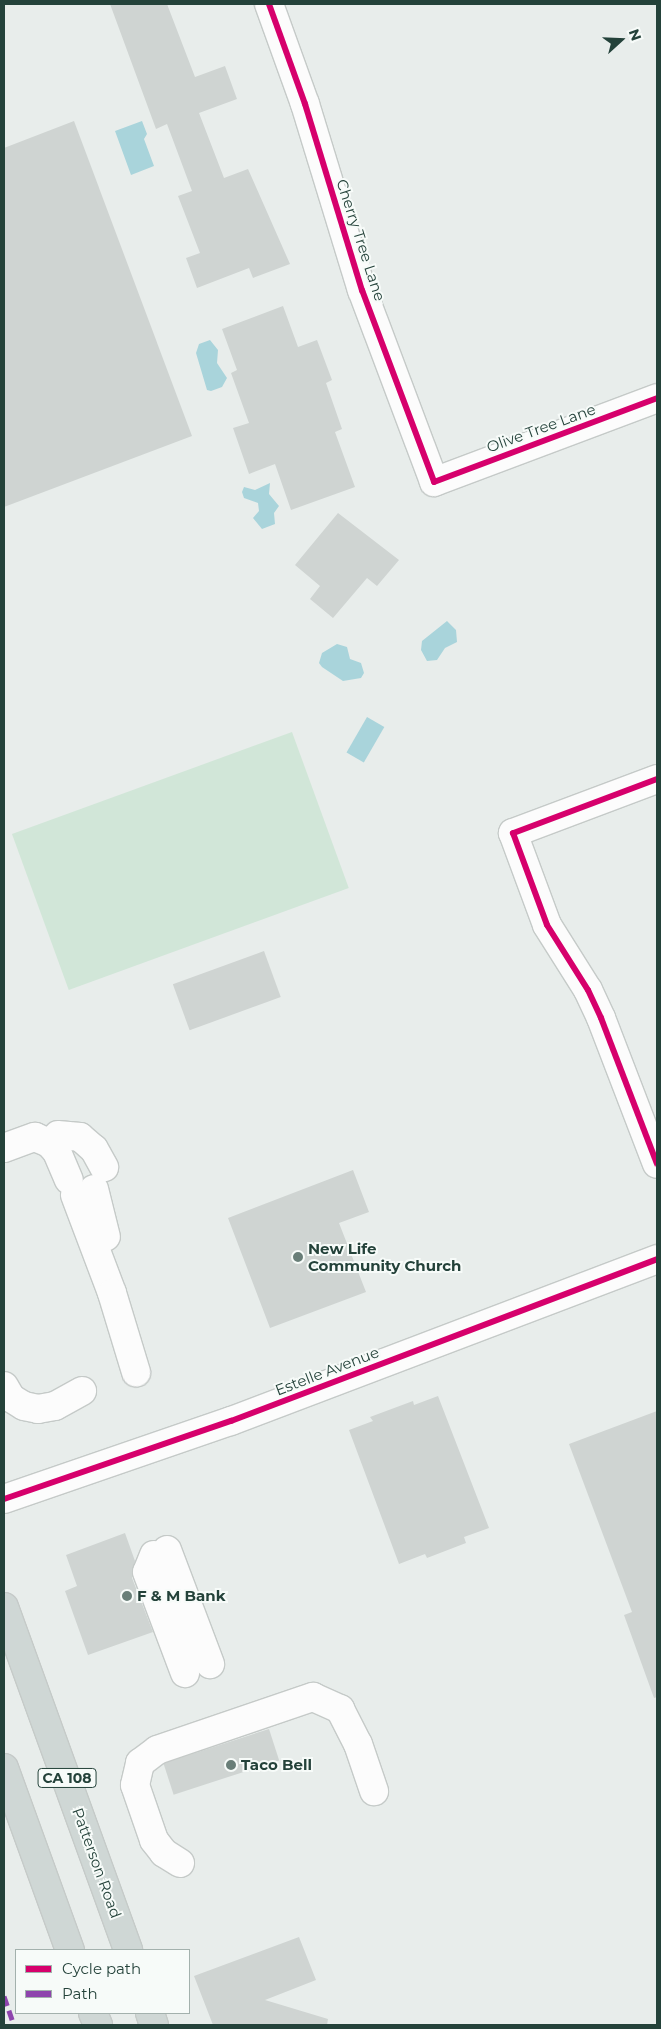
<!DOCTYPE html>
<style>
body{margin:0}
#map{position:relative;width:661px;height:2029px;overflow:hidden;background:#e8edeb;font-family:Montserrat,sans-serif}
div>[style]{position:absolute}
.green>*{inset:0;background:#d1e6d8;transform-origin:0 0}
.water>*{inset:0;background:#a9d4db;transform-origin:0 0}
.building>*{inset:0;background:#cfd4d2;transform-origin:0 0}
.roads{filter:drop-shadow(1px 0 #c5cac8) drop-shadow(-1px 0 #c5cac8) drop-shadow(0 1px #c5cac8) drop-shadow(0 -1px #c5cac8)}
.minor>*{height:28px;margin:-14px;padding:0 14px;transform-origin:14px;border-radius:14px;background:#fcfcfc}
.major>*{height:28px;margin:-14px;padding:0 14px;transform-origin:14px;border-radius:14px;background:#cfd7d5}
.quiet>*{height:5px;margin-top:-2.5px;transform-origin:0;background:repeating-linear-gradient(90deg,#8e44ad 0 10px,transparent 0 15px)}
.cycleway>*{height:6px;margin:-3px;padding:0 3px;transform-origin:3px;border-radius:3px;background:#d6006c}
.dots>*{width:14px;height:14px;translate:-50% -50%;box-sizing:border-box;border:2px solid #f7fbf9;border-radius:50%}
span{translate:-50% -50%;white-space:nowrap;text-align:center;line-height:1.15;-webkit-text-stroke:4px #f7fbf9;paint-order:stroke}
.shield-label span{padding:1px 4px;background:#f7fbf9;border:1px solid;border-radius:4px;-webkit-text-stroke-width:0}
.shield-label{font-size:14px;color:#24423a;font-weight:700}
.street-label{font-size:15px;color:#24423a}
.poi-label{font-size:15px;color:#24423a;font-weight:700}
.left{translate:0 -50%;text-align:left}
.frame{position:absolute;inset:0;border:5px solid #24423a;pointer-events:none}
.legend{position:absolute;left:15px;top:1949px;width:175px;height:65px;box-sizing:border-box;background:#f7fbf9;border:1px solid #a3b1ad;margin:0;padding:6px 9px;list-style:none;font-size:15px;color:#24423a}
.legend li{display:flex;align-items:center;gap:10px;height:25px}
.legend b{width:25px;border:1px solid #a3b1ad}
.north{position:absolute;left:596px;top:15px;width:50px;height:50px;-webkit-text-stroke:4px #f7fbf9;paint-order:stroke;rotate:70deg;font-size:14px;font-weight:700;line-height:20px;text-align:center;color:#24423a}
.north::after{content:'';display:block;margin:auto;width:18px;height:22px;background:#24423a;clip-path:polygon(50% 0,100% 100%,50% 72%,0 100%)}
</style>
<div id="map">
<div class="green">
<i style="left:292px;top:732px;width:166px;height:298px;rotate:70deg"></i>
</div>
<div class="water">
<i style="clip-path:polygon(142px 121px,147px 134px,144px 139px,154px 166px,131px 175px,115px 131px)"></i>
<i style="clip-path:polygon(210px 340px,218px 350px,217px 363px,227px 378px,222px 387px,211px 391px,207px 390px,196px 353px,199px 344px)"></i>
<i style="clip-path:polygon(270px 483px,269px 494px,279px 506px,274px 513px,275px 524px,262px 529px,253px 518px,259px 511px,258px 503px,244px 498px,242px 492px,244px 487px,255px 490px)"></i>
<i style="clip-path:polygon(447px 621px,456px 630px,457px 642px,445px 648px,437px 660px,427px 661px,421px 650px,422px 641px)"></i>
<i style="clip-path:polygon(337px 644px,347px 647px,350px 659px,361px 663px,364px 673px,361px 678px,343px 681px,322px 667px,319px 663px,322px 653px)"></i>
<i style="left:367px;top:717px;width:20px;height:41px;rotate:30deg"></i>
</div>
<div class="building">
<i style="clip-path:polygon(110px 4px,167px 4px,195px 77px,225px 66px,237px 99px,199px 113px,224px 178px,248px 169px,290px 264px,253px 278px,249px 268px,197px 288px,186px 258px,200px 253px,178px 196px,192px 191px,167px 124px,156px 129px)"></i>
<i style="clip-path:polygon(74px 121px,192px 436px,4px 507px,4px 148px)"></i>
<i style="clip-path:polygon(283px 306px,298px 347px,317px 340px,332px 380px,326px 383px,342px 429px,335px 432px,355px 487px,291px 510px,275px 464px,249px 474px,233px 428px,249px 423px,231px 373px,237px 370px,222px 329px)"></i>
<i style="clip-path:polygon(338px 513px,399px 560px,377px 586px,367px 578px,333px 618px,310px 599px,320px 586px,295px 565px)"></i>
<i style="left:264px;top:951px;width:49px;height:97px;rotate:70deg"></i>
<i style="clip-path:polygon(353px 1170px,369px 1212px,339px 1223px,366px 1292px,270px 1328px,228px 1218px)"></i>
<i style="clip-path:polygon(438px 1396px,489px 1528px,464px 1537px,466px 1543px,427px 1558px,425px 1554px,399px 1564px,349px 1430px,373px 1421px,370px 1417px,413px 1401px,414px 1405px)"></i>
<i style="clip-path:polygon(657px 1411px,657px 1697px,654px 1698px,624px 1615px,632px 1612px,569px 1444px)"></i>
<i style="clip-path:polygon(125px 1533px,135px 1561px,132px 1578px,153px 1632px,88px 1655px,65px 1591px,77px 1586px,66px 1555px)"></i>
<i style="left:269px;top:1729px;width:33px;height:111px;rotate:72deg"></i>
<i style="clip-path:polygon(299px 1937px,316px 1980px,265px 2000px,328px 2019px,327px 2025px,213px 2025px,194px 1976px)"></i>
</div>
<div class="roads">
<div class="minor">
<i style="left:269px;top:4px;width:106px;rotate:70.2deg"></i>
<i style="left:305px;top:104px;width:195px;rotate:73deg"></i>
<i style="left:362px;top:290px;width:205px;rotate:69.4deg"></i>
<i style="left:434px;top:482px;width:238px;rotate:-20.6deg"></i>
<i style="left:657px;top:779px;width:154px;rotate:159.4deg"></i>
<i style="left:513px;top:833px;width:98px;rotate:69.7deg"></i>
<i style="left:547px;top:925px;width:77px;rotate:57.8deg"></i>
<i style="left:588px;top:990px;width:31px;rotate:65deg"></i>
<i style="left:601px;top:1018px;width:156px;rotate:69deg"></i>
<i style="left:58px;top:1135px;width:22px;rotate:5deg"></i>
<i style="left:80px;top:1137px;width:18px;rotate:41deg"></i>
<i style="left:94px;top:1149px;width:21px;rotate:61deg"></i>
<i style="left:4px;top:1148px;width:33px;rotate:-20deg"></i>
<i style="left:35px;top:1137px;width:15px;rotate:23deg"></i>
<i style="left:49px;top:1143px;width:12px;rotate:48deg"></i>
<i style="left:57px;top:1152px;width:30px;rotate:67deg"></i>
<i style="left:94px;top:1189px;width:49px;rotate:76deg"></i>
<i style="left:75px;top:1195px;width:105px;rotate:69.3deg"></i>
<i style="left:112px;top:1293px;width:83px;rotate:73.1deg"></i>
<i style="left:4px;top:1386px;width:14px;rotate:60deg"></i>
<i style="left:11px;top:1398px;width:15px;rotate:32deg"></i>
<i style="left:24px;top:1406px;width:14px;rotate:12deg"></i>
<i style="left:38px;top:1409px;width:17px;rotate:-10deg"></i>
<i style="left:55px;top:1406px;width:31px;rotate:-29deg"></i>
<i style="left:4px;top:1499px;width:240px;rotate:-19deg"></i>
<i style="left:231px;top:1421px;width:456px;rotate:-20.8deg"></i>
<i style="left:167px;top:1550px;width:122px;rotate:69.3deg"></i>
<i style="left:154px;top:1555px;width:18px;rotate:112deg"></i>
<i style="left:147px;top:1572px;width:108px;rotate:69.4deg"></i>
<i style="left:180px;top:1863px;width:19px;rotate:-148deg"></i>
<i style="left:164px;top:1853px;width:16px;rotate:-128deg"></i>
<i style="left:154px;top:1840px;width:58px;rotate:-109.1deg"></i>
<i style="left:135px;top:1785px;width:23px;rotate:-77deg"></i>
<i style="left:140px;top:1763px;width:21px;rotate:-37deg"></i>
<i style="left:157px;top:1750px;width:165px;rotate:-18.8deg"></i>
<i style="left:313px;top:1697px;width:30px;rotate:24deg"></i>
<i style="left:340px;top:1709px;width:39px;rotate:63deg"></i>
<i style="left:358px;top:1744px;width:50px;rotate:71.2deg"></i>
</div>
<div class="major">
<i style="left:4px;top:1607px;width:365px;rotate:70.1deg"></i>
<i style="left:4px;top:1768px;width:194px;rotate:70.1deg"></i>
<i style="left:93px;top:2013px;width:13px;rotate:67deg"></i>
<i style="left:150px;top:2013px;width:13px;rotate:72deg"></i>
</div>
</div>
<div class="quiet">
<i style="left:4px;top:1996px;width:31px;rotate:71deg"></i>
</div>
<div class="cycleway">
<i style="left:269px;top:4px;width:106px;rotate:70.2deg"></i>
<i style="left:305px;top:104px;width:195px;rotate:73deg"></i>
<i style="left:362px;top:290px;width:205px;rotate:69.4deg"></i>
<i style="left:434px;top:482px;width:238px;rotate:-20.6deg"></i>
<i style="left:657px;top:779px;width:154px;rotate:159.4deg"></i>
<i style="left:513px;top:833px;width:98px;rotate:69.7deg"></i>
<i style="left:547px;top:925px;width:77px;rotate:57.8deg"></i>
<i style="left:588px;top:990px;width:31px;rotate:65deg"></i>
<i style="left:601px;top:1018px;width:156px;rotate:69deg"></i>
<i style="left:4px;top:1499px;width:240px;rotate:-19deg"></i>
<i style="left:231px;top:1421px;width:456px;rotate:-20.8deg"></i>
</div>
<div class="dots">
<i style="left:298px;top:1257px;background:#697e78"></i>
<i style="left:127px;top:1596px;background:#697e78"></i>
<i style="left:231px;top:1765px;background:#697e78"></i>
</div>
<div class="shield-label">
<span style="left:67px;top:1778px">CA 108</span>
</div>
<div class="street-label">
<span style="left:361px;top:240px;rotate:72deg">Cherry Tree Lane</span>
<span style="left:541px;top:428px;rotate:-20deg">Olive Tree Lane</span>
<span style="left:327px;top:1371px;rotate:-21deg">Estelle Avenue</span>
<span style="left:97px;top:1863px;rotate:70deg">Patterson Road</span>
</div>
<div class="poi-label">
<span class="left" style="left:308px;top:1257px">New Life<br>Community Church</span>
<span class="left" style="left:137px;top:1596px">F &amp; M Bank</span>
<span class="left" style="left:241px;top:1765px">Taco Bell</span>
</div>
<div class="frame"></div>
<ul class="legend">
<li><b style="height:6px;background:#d6006c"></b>Cycle path</li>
<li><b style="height:6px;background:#8e44ad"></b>Path</li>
</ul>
<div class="north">N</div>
</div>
